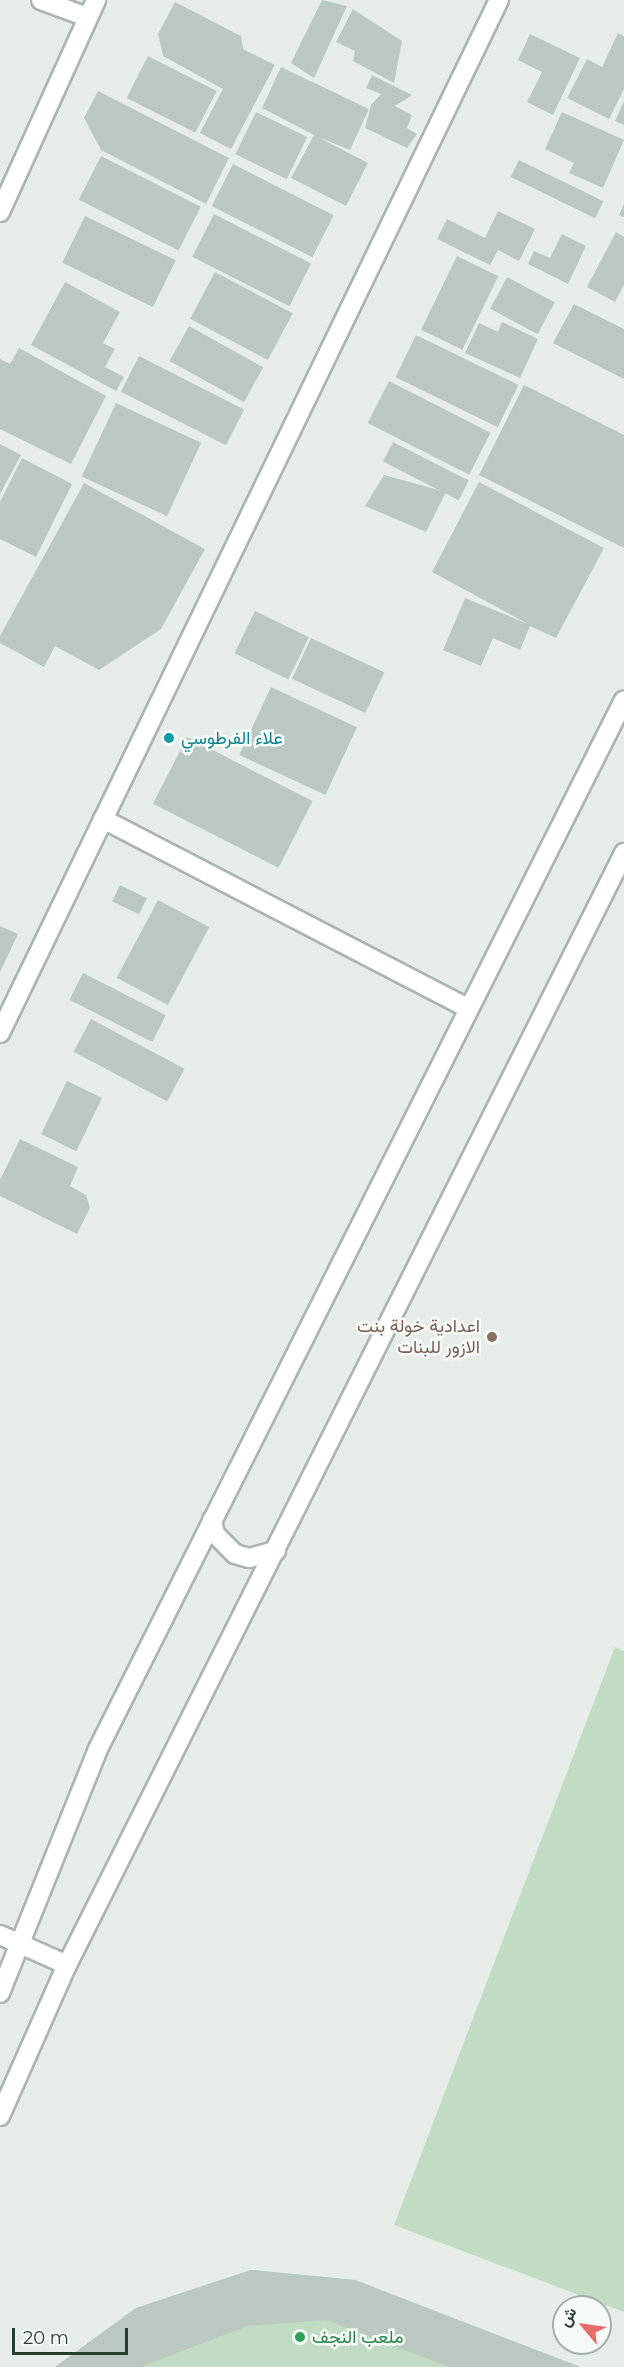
<!DOCTYPE html>
<meta charset="utf-8">
<style>
body{margin:0}
#map{position:relative;width:624px;height:2367px;overflow:hidden;background:#e6ede8;font-family:Montserrat,Vazirmatn,sans-serif}
div>[style]{position:absolute}
.green>*{inset:0;background:#c1dcc2}
.building>*{inset:0;background:#bbc8c1;transform-origin:0 0}
.roads{filter:drop-shadow(2px 0 #a9b5ae) drop-shadow(-2px 0 #a9b5ae) drop-shadow(0 2px #a9b5ae) drop-shadow(0 -2px #a9b5ae)}
.minor>*{height:18px;margin:-9px;padding:0 9px;transform-origin:9px;border-radius:9px;background:#fff}
.tertiary>*{height:18px;margin:-9px;padding:0 9px;transform-origin:9px;border-radius:9px;background:#fff}
.dots>*{width:16px;height:16px;translate:-50% -50%;box-sizing:border-box;border:3px solid #f6faf7;border-radius:50%}
span{translate:-50% -50%;white-space:nowrap;text-align:center;line-height:1.15;-webkit-text-stroke:5px #f6faf7;paint-order:stroke}
.culture-label{font-size:18px;color:#0d838f}
.left{translate:0 -50%;text-align:left}
.education-label{font-size:18px;color:#785e54}
.right{translate:-100% -50%;text-align:right}
.leisure-label{font-size:18px;color:#27864d}
.north{position:absolute;left:552px;top:2295px;width:60px;height:60px;box-sizing:border-box;background:#f6faf7;border:2px solid #a3afa8;border-radius:50%;rotate:299deg;font-size:16px;font-weight:700;line-height:24px;text-align:center;color:#263e32}
.north::after{content:'';display:block;margin:auto;width:21px;height:27px;background:#e76d6b;clip-path:polygon(50% 0,100% 100%,50% 72%,0 100%)}
.scale{position:absolute;left:12px;top:2328px;width:116px;height:27px;box-sizing:border-box;border:3px solid #263e32;border-top:0;padding-left:8px;font-size:18px;line-height:21px;white-space:nowrap;color:#263e32;-webkit-text-stroke:4px #f6faf7;paint-order:stroke}
</style>
<div id="map">
<div class="green">
<i style="clip-path:polygon(615px 1647px,624px 1651px,624px 2312px,394px 2225px)"></i>
<i style="clip-path:polygon(251px 2270px,355px 2280px,581px 2367px,55px 2367px,136px 2308px)"></i>
</div>
<div class="building">
<i style="clip-path:polygon(322px 0,347px 6px,314px 78px,291px 63px)"></i>
<i style="clip-path:polygon(175px 2px,241px 36px,243px 49px,275px 65px,231px 149px,200px 133px,223px 89px,163px 56px,158px 34px)"></i>
<i style="clip-path:polygon(353px 9px,402px 41px,394px 83px,353px 61px,355px 51px,336px 42px)"></i>
<i style="clip-path:polygon(618px 33px,624px 36px,624px 89px,609px 119px,567px 98px,587px 59px,602px 67px)"></i>
<i style="clip-path:polygon(530px 34px,580px 58px,553px 115px,527px 102px,542px 72px,518px 60px)"></i>
<i style="left:148px;top:56px;width:77px;height:47px;rotate:27deg"></i>
<i style="clip-path:polygon(281px 67px,369px 109px,350px 150px,318px 137px,368px 163px,346px 206px,291px 178px,314px 135px,262px 108px)"></i>
<i style="clip-path:polygon(372px 75px,412px 95px,395px 106px,412px 115px,407px 128px,417px 134px,407px 148px,365px 128px,371px 105px,381px 94px,366px 88px)"></i>
<i style="clip-path:polygon(98px 91px,229px 158px,206px 204px,101px 150px,84px 118px)"></i>
<i style="clip-path:polygon(624px 101px,624px 125px,615px 121px)"></i>
<i style="left:256px;top:112px;width:57px;height:47px;rotate:26deg"></i>
<i style="clip-path:polygon(562px 112px,624px 140px,603px 188px,569px 173px,574px 163px,545px 149px)"></i>
<i style="left:101px;top:156px;width:112px;height:49px;rotate:27deg"></i>
<i style="left:519px;top:160px;width:94px;height:19px;rotate:26deg"></i>
<i style="left:233px;top:164px;width:113px;height:47px;rotate:27deg"></i>
<i style="clip-path:polygon(624px 204px,624px 217px,619px 215px)"></i>
<i style="clip-path:polygon(498px 211px,535px 229px,519px 261px,498px 250px,490px 265px,437px 239px,447px 219px,485px 238px)"></i>
<i style="left:214px;top:214px;width:109px;height:48px;rotate:27deg"></i>
<i style="left:85px;top:216px;width:101px;height:52px;rotate:26deg"></i>
<i style="clip-path:polygon(616px 232px,624px 237px,624px 285px,615px 302px,587px 287px)"></i>
<i style="clip-path:polygon(562px 234px,586px 246px,568px 284px,528px 264px,534px 251px,550px 258px)"></i>
<i style="left:457px;top:256px;width:46px;height:82px;rotate:26deg"></i>
<i style="left:215px;top:272px;width:88px;height:53px;rotate:28deg"></i>
<i style="left:507px;top:277px;width:54px;height:36px;rotate:28deg"></i>
<i style="clip-path:polygon(65px 282px,120px 312px,103px 343px,115px 349px,105px 367px,124px 377px,116px 391px,31px 345px)"></i>
<i style="clip-path:polygon(574px 304px,624px 329px,624px 379px,553px 343px)"></i>
<i style="clip-path:polygon(502px 322px,538px 339px,520px 378px,465px 353px,479px 323px,498px 332px)"></i>
<i style="left:189px;top:326px;width:85px;height:40px;rotate:29deg"></i>
<i style="left:416px;top:335px;width:114px;height:47px;rotate:26deg"></i>
<i style="clip-path:polygon(19px 348px,106px 396px,71px 464px,0 429px,0 359px,10px 364px)"></i>
<i style="left:139px;top:356px;width:118px;height:40px;rotate:27deg"></i>
<i style="left:389px;top:381px;width:114px;height:47px;rotate:27deg"></i>
<i style="clip-path:polygon(524px 385px,624px 435px,624px 548px,479px 475px)"></i>
<i style="left:116px;top:403px;width:94px;height:81px;rotate:25deg"></i>
<i style="left:393px;top:442px;width:85px;height:22px;rotate:27deg"></i>
<i style="clip-path:polygon(0 444px,21px 455px,0 494px)"></i>
<i style="clip-path:polygon(22px 458px,72px 484px,36px 557px,0 539px,0 502px)"></i>
<i style="clip-path:polygon(384px 475px,446px 492px,426px 532px,365px 506px)"></i>
<i style="clip-path:polygon(479px 482px,604px 548px,556px 638px,530px 626px,520px 650px,493px 638px,481px 666px,443px 650px,465px 598px,528px 624px,432px 572px)"></i>
<i style="clip-path:polygon(84px 483px,205px 549px,161px 629px,99px 670px,55px 646px,44px 667px,0 643px,0 636px)"></i>
<i style="left:255px;top:611px;width:60px;height:47px;rotate:26deg"></i>
<i style="left:311px;top:638px;width:81px;height:45px;rotate:25deg"></i>
<i style="left:271px;top:687px;width:95px;height:75px;rotate:25deg"></i>
<i style="left:187px;top:737px;width:141px;height:75px;rotate:27deg"></i>
<i style="left:120px;top:885px;width:30px;height:18px;rotate:26deg"></i>
<i style="left:158px;top:900px;width:58px;height:88px;rotate:28deg"></i>
<i style="clip-path:polygon(0 926px,18px 934px,0 972px)"></i>
<i style="left:83px;top:973px;width:93px;height:30px;rotate:27deg"></i>
<i style="left:91px;top:1019px;width:106px;height:37px;rotate:28deg"></i>
<i style="left:67px;top:1081px;width:39px;height:59px;rotate:26deg"></i>
<i style="clip-path:polygon(20px 1139px,78px 1167px,70px 1186px,86px 1195px,90px 1208px,77px 1234px,0 1196px,0 1180px)"></i>
<i style="clip-path:polygon(251px 2270px,355px 2280px,580px 2367px,449px 2367px,326px 2320px,248px 2326px,140px 2367px,55px 2367px,136px 2308px)"></i>
</div>
<div class="roads">
<div class="minor">
<i style="left:41px;top:0;width:49px;rotate:20.3deg"></i>
<i style="left:0;top:212px;width:233px;rotate:-65.6deg"></i>
<i style="left:103px;top:819px;width:410px;rotate:27.4deg"></i>
<i style="left:0;top:1033px;width:1147px;rotate:-64.22deg"></i>
<i style="left:0;top:1935px;width:73px;rotate:24.1deg"></i>
</div>
<div class="tertiary">
<i style="left:212px;top:1520px;width:14px;rotate:78deg"></i>
<i style="left:215px;top:1534px;width:28px;rotate:45deg"></i>
<i style="left:235px;top:1554px;width:15px;rotate:16deg"></i>
<i style="left:249px;top:1558px;width:28px;rotate:-15deg"></i>
<i style="left:0;top:1993px;width:263px;rotate:-68.1deg"></i>
<i style="left:98px;top:1749px;width:1173px;rotate:-63.37deg"></i>
<i style="left:0;top:2116px;width:165px;rotate:-66.1deg"></i>
<i style="left:67px;top:1965px;width:1244px;rotate:-63.39deg"></i>
</div>
</div>
<div class="dots">
<i style="left:169px;top:738px;background:#0f9aa8"></i>
<i style="left:492px;top:1337px;background:#8d6e63"></i>
<i style="left:300px;top:2337px;background:#2e9e5b"></i>
</div>
<div class="culture-label">
<span class="left" style="left:181px;top:738px">علاء الفرطوسي</span>
</div>
<div class="education-label">
<span class="right" style="left:480px;top:1337px">اعدادية خولة بنت<br>الازور للبنات</span>
</div>
<div class="leisure-label">
<span class="left" style="left:312px;top:2337px">ملعب النجف</span>
</div>
<div class="north">ش</div>
<div class="scale">20 m</div>
</div>
